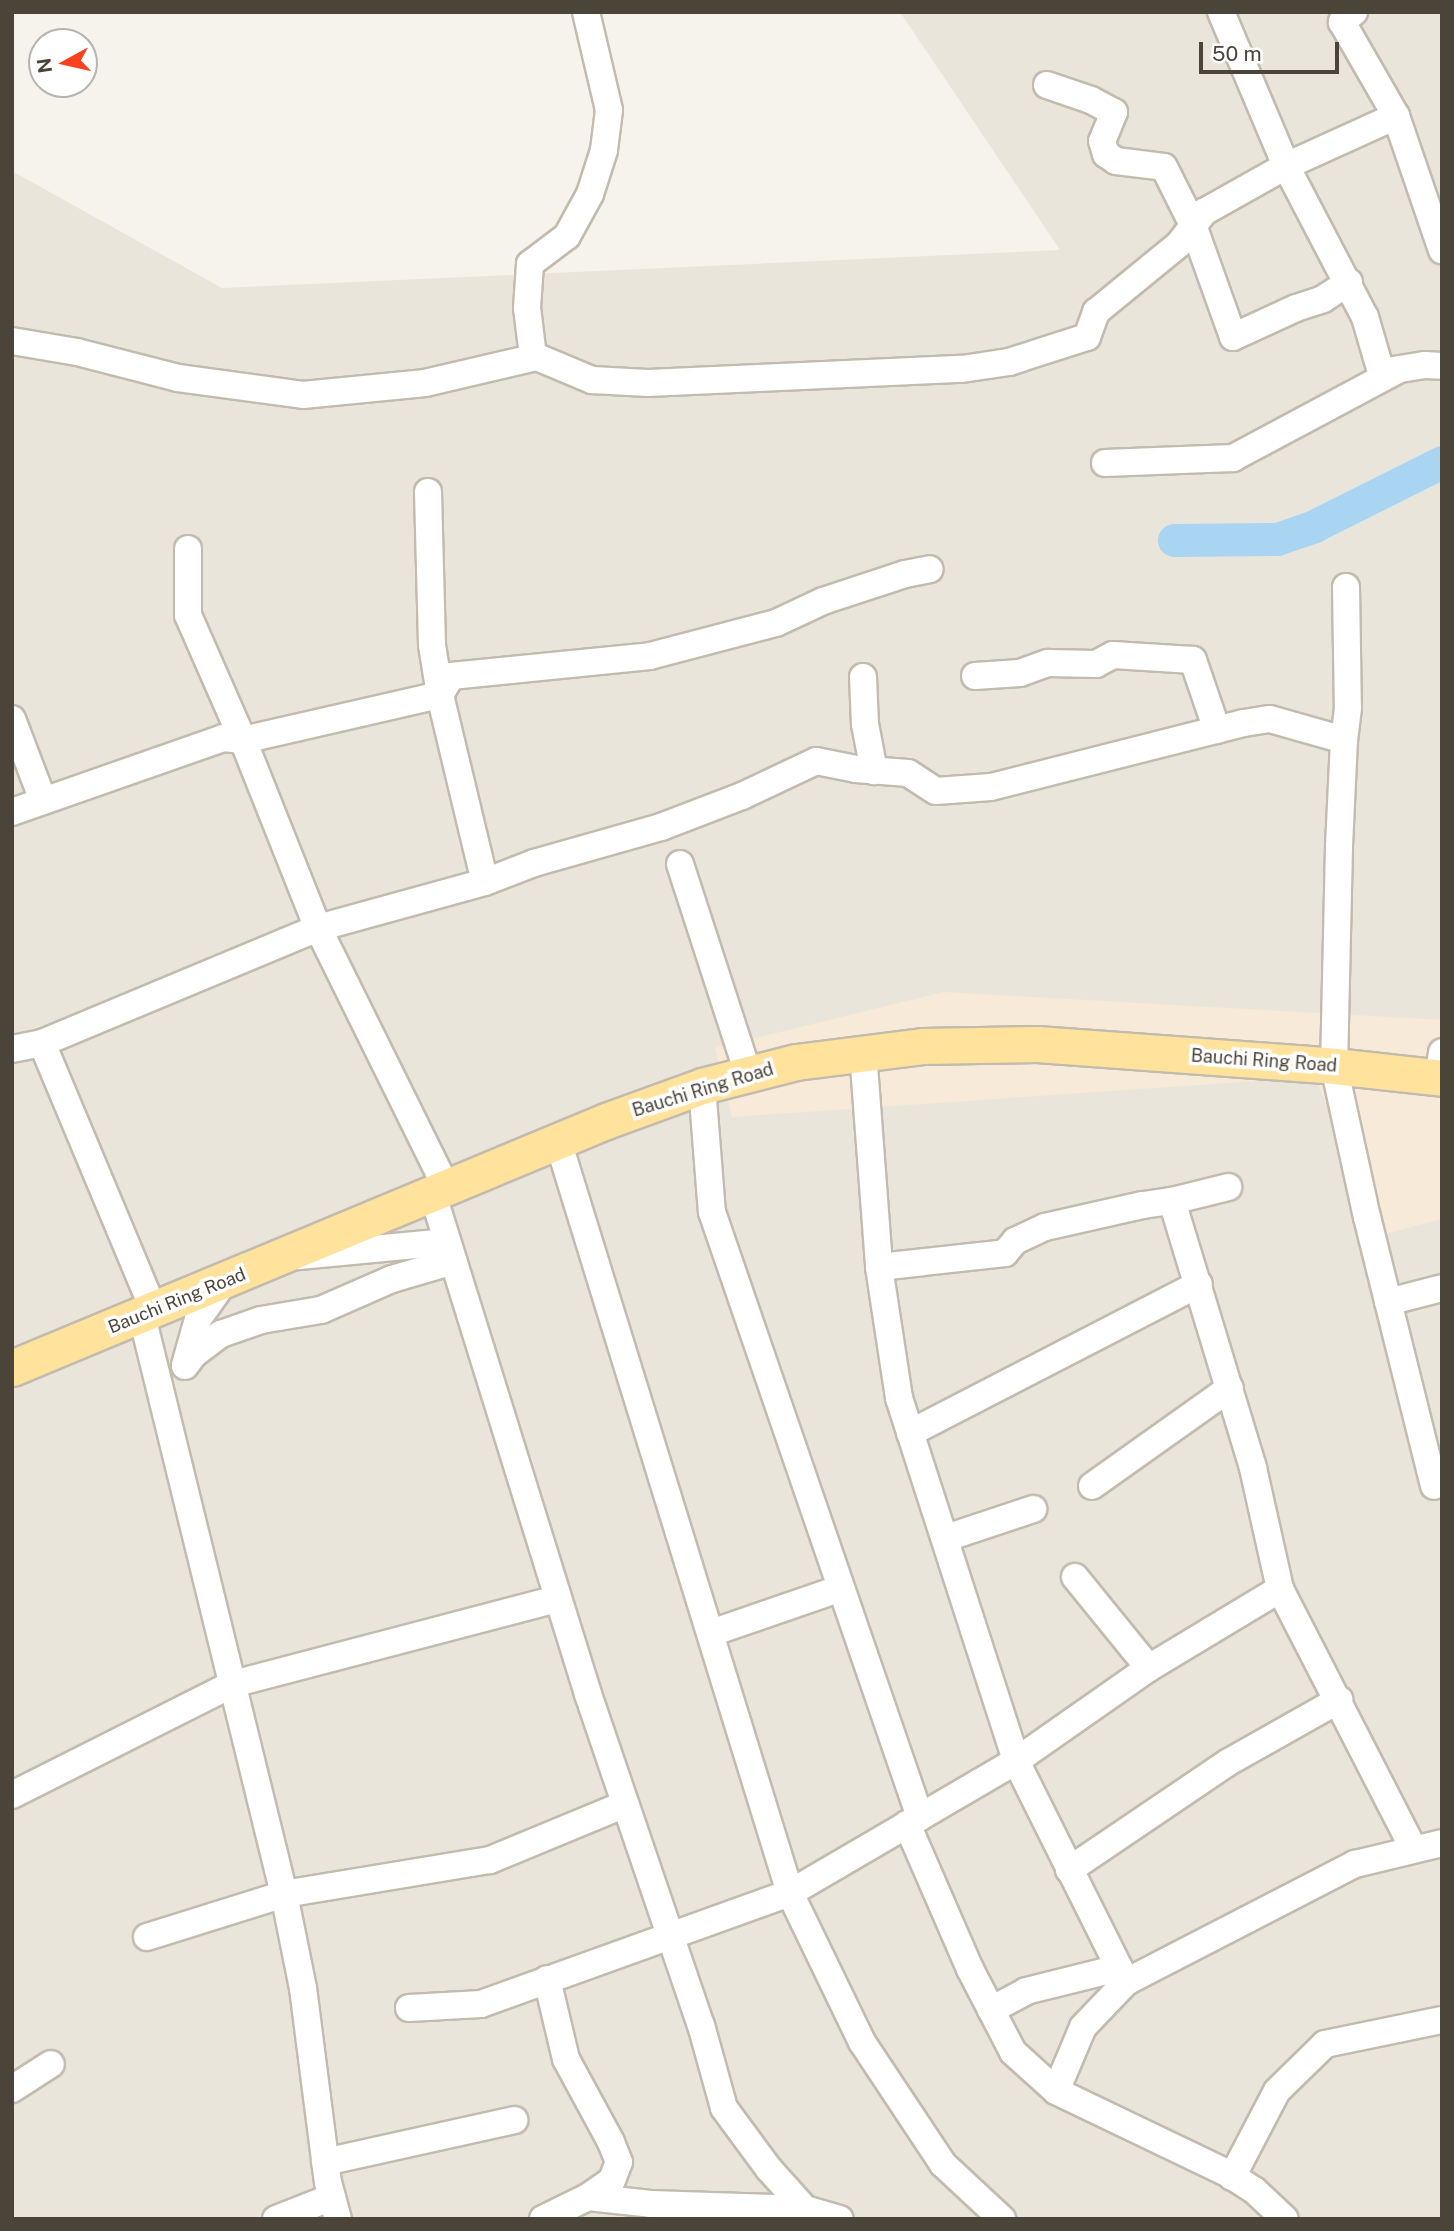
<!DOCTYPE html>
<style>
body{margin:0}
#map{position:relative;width:1454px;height:2231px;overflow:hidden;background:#f6f3ec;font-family:"Public Sans",sans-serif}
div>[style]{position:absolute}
.residential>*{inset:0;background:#eae5da}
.commercial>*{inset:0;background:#f7ead8}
.river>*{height:33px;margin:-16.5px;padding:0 16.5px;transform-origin:16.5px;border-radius:16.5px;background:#a9d4f2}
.roads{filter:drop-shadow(2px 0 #c2bbae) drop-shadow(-2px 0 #c2bbae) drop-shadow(0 2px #c2bbae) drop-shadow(0 -2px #c2bbae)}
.minor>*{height:26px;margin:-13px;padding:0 13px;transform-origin:13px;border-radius:13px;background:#fff}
.major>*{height:35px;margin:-17.5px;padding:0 17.5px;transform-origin:17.5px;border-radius:17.5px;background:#ffe39c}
span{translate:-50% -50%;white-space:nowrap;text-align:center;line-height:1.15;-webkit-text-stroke:7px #fff;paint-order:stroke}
.street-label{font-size:18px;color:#4b4439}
.frame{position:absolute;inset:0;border:14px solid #4b4439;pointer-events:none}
.north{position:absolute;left:28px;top:28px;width:70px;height:70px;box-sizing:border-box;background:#fff;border:2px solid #b7b4b0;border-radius:50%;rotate:262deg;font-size:19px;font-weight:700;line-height:28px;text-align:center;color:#4b4439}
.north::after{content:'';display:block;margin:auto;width:24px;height:32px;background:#fc3f1d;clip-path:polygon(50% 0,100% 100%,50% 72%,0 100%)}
.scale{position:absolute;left:1199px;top:42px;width:140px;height:32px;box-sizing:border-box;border:4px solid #4b4439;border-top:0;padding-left:9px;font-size:21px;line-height:24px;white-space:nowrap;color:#4b4439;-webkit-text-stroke:5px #fff;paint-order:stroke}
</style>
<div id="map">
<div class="residential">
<i style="clip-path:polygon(900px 12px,1442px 12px,1442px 2219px,12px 2219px,12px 171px,222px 288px,1060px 250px)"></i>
</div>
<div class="commercial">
<i style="clip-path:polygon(944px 992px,1442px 1020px,1442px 1219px,1381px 1235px,1315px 1077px,732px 1117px,715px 1048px)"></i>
</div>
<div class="river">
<i style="left:1174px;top:540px;width:103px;rotate:-0.6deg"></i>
<i style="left:1277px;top:539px;width:39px;rotate:-19deg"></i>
<i style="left:1314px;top:526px;width:143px;rotate:-26.6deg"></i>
</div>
<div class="roads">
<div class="minor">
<i style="left:1221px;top:12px;width:167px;rotate:67.1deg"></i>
<i style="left:1286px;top:166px;width:170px;rotate:62.4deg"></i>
<i style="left:1365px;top:317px;width:57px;rotate:73.8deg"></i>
<i style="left:1381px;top:372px;width:45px;rotate:-9deg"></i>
<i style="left:1425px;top:365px;width:17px;rotate:3deg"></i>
<i style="left:1354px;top:12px;width:16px;rotate:140deg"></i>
<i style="left:1342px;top:22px;width:108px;rotate:60.1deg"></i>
<i style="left:1396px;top:116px;width:142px;rotate:71.1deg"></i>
<i style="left:1047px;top:85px;width:46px;rotate:18.8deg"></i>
<i style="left:1091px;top:100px;width:26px;rotate:28deg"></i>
<i style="left:1114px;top:112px;width:31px;rotate:112deg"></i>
<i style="left:1102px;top:141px;width:14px;rotate:73deg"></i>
<i style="left:1106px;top:154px;width:12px;rotate:35deg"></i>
<i style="left:1116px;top:161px;width:48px;rotate:7.1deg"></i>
<i style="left:1164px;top:167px;width:65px;rotate:63.4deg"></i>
<i style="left:1193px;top:225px;width:119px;rotate:70.3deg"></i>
<i style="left:1233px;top:337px;width:69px;rotate:-24.7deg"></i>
<i style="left:1296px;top:308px;width:28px;rotate:-18deg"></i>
<i style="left:1323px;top:299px;width:31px;rotate:-33deg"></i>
<i style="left:12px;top:341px;width:66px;rotate:9.6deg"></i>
<i style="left:77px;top:352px;width:104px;rotate:14.4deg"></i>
<i style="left:178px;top:378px;width:126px;rotate:7.7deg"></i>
<i style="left:303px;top:395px;width:123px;rotate:-5.6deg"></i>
<i style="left:425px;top:383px;width:115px;rotate:-13.1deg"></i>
<i style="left:537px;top:357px;width:60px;rotate:22.7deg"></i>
<i style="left:592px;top:380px;width:56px;rotate:3.1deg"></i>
<i style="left:648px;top:383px;width:314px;rotate:-2.6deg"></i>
<i style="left:962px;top:369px;width:48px;rotate:-8.5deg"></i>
<i style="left:1009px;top:362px;width:82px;rotate:-17.8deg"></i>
<i style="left:1087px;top:337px;width:27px;rotate:-70deg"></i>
<i style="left:1096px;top:312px;width:107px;rotate:-39.3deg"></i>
<i style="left:1179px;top:244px;width:41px;rotate:-52deg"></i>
<i style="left:1204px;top:212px;width:94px;rotate:-29.3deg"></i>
<i style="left:1286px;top:166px;width:121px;rotate:-24.4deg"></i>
<i style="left:537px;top:357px;width:4px;rotate:-166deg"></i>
<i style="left:533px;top:356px;width:48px;rotate:-97.1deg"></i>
<i style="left:527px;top:308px;width:44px;rotate:-86.1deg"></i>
<i style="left:530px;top:264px;width:46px;rotate:-37.1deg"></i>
<i style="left:567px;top:236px;width:48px;rotate:-61.3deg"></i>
<i style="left:590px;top:194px;width:46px;rotate:-72.3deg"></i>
<i style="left:604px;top:150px;width:40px;rotate:-82.9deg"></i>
<i style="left:609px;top:110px;width:101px;rotate:-103.2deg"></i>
<i style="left:1105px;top:463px;width:128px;rotate:-2.2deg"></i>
<i style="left:1233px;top:458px;width:187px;rotate:-28.1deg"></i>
<i style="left:428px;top:492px;width:153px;rotate:88.5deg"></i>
<i style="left:432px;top:645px;width:51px;rotate:80.9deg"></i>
<i style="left:440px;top:695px;width:192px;rotate:76.5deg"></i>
<i style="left:188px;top:549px;width:66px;rotate:90deg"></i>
<i style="left:188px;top:615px;width:137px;rotate:66.3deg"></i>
<i style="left:243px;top:740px;width:202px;rotate:68.3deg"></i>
<i style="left:318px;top:928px;width:291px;rotate:63.7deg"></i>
<i style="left:1346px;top:587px;width:121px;rotate:89.1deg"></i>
<i style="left:1348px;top:708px;width:32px;rotate:97deg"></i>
<i style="left:1344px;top:740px;width:107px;rotate:92.7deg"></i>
<i style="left:1339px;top:847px;width:219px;rotate:91.3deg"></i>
<i style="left:1334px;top:1066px;width:155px;rotate:77.7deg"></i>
<i style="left:1367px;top:1217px;width:277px;rotate:76deg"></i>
<i style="left:975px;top:676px;width:45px;rotate:-3.8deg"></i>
<i style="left:1020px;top:673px;width:30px;rotate:-20deg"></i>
<i style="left:1048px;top:663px;width:48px;rotate:1.2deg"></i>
<i style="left:1096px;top:664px;width:19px;rotate:-28deg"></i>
<i style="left:1113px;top:655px;width:80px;rotate:3.6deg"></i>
<i style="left:1193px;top:660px;width:74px;rotate:71.1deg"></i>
<i style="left:863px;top:677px;width:47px;rotate:87.6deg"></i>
<i style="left:865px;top:724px;width:48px;rotate:79.2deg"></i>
<i style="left:12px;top:719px;width:87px;rotate:69.1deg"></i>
<i style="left:12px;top:812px;width:224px;rotate:-19.3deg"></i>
<i style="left:223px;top:738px;width:20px;rotate:6deg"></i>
<i style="left:243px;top:740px;width:202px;rotate:-12.9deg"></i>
<i style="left:440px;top:695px;width:22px;rotate:-60deg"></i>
<i style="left:451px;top:676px;width:200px;rotate:-5.7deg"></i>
<i style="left:650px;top:656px;width:130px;rotate:-14.7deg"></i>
<i style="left:776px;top:623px;width:52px;rotate:-25.1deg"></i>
<i style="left:823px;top:601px;width:86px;rotate:-18.2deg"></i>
<i style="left:905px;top:574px;width:25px;rotate:-11deg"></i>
<i style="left:680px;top:864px;width:220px;rotate:72deg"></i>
<i style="left:42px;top:1043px;width:290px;rotate:67.3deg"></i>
<i style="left:12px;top:1049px;width:31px;rotate:-11deg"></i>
<i style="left:42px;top:1043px;width:299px;rotate:-22.6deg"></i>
<i style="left:318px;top:928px;width:173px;rotate:-15.4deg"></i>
<i style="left:485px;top:882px;width:53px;rotate:-21.2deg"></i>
<i style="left:534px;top:863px;width:132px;rotate:-15.8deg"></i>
<i style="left:661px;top:827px;width:87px;rotate:-20.9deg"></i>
<i style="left:742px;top:796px;width:82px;rotate:-25.3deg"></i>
<i style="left:816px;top:761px;width:41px;rotate:11.3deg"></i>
<i style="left:856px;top:769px;width:52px;rotate:4.4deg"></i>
<i style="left:908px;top:773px;width:33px;rotate:33deg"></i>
<i style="left:936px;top:791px;width:55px;rotate:-4.2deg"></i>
<i style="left:991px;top:787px;width:261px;rotate:-14.2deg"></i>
<i style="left:1244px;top:723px;width:26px;rotate:-9deg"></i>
<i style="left:1270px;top:719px;width:77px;rotate:15.8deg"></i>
<i style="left:863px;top:1052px;width:216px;rotate:85.7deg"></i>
<i style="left:879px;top:1267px;width:133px;rotate:81.3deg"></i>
<i style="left:899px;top:1398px;width:381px;rotate:72.1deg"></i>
<i style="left:1016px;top:1761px;width:247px;rotate:63.5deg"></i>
<i style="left:1438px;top:1078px;width:26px;rotate:-81deg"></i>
<i style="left:702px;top:1086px;width:126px;rotate:85.5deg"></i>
<i style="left:712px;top:1212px;width:640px;rotate:71.03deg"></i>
<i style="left:558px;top:1141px;width:787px;rotate:72.85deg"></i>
<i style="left:790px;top:1893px;width:165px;rotate:64.2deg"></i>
<i style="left:862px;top:2042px;width:146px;rotate:56.4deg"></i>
<i style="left:943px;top:2164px;width:81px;rotate:43deg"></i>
<i style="left:433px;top:1195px;width:523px;rotate:72.74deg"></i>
<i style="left:588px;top:1694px;width:350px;rotate:71.2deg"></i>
<i style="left:701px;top:2025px;width:86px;rotate:74.5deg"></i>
<i style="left:724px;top:2108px;width:76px;rotate:53.6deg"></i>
<i style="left:769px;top:2169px;width:54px;rotate:48deg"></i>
<i style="left:1172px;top:1201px;width:58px;rotate:-14deg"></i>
<i style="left:299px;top:1256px;width:149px;rotate:-5.4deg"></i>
<i style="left:879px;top:1267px;width:127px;rotate:-6.3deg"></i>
<i style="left:1005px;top:1253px;width:16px;rotate:-50deg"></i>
<i style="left:1015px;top:1241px;width:33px;rotate:-25deg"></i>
<i style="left:1045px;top:1227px;width:100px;rotate:-12.7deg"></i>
<i style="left:1143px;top:1205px;width:29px;rotate:-8deg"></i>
<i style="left:1172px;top:1201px;width:279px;rotate:73.1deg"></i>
<i style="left:1253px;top:1468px;width:124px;rotate:77.4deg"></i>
<i style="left:1280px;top:1589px;width:291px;rotate:62.8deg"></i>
<i style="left:1388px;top:1302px;width:56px;rotate:-14.5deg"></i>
<i style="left:142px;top:1316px;width:595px;rotate:76.2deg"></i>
<i style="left:284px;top:1894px;width:96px;rotate:78.6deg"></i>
<i style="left:303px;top:1988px;width:196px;rotate:82.7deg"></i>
<i style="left:328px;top:2182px;width:38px;rotate:75deg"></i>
<i style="left:185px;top:1365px;width:48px;rotate:-74.2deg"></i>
<i style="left:198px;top:1319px;width:45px;rotate:-54.9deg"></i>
<i style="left:185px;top:1366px;width:15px;rotate:-53deg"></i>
<i style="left:194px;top:1354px;width:34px;rotate:-37deg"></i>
<i style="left:221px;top:1334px;width:42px;rotate:-19.3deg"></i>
<i style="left:261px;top:1320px;width:61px;rotate:-9.5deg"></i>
<i style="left:321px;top:1310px;width:77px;rotate:-23.6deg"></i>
<i style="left:392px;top:1279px;width:64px;rotate:-16.4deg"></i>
<i style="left:910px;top:1433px;width:325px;rotate:-27.3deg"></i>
<i style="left:1092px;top:1486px;width:169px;rotate:-35.4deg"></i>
<i style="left:946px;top:1538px;width:92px;rotate:-18.4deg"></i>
<i style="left:1075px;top:1577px;width:117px;rotate:50.9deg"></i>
<i style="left:711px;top:1633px;width:135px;rotate:-19deg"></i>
<i style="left:12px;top:1795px;width:247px;rotate:-26.7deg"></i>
<i style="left:233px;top:1684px;width:336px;rotate:-14.7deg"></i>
<i style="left:907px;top:1824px;width:158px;rotate:66.5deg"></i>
<i style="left:970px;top:1969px;width:93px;rotate:62.6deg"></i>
<i style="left:1013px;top:2052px;width:58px;rotate:42.2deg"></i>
<i style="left:1056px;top:2091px;width:192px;rotate:25.6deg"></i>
<i style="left:1229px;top:2174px;width:30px;rotate:33deg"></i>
<i style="left:1254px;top:2190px;width:42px;rotate:43.1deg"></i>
<i style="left:1069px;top:1870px;width:191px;rotate:-34.1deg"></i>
<i style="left:1227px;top:1763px;width:129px;rotate:-29.4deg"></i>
<i style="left:147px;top:1937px;width:144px;rotate:-17.4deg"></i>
<i style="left:284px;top:1894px;width:209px;rotate:-9.4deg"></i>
<i style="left:490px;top:1860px;width:146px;rotate:-22.5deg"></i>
<i style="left:409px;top:2008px;width:72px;rotate:-3.2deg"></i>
<i style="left:481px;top:2004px;width:328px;rotate:-19.8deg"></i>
<i style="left:790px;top:1893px;width:262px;rotate:-30.3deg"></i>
<i style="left:1016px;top:1761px;width:162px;rotate:-35deg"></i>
<i style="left:1149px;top:1668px;width:153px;rotate:-31.1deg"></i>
<i style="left:991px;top:2010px;width:40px;rotate:-28deg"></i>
<i style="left:1026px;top:1991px;width:96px;rotate:-13.9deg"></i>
<i style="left:12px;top:2089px;width:46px;rotate:-32.7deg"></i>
<i style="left:1056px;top:2091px;width:69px;rotate:-67.1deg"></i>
<i style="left:1083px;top:2027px;width:62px;rotate:-46.3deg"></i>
<i style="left:1126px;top:1982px;width:258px;rotate:-27.3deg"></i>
<i style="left:1355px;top:1864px;width:89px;rotate:-13.6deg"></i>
<i style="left:325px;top:2162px;width:194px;rotate:-12.5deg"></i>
<i style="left:1232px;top:2177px;width:97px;rotate:-62.4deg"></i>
<i style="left:1277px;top:2091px;width:67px;rotate:-44.4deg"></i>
<i style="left:1325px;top:2044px;width:119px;rotate:-11.6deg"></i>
<i style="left:588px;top:2197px;width:63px;rotate:6.3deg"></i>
<i style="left:651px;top:2204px;width:154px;rotate:1.9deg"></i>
<i style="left:805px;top:2209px;width:36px;rotate:16deg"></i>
<i style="left:276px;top:2219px;width:60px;rotate:-21.4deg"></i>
<i style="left:543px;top:2219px;width:50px;rotate:-26.1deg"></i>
<i style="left:588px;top:2197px;width:29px;rotate:-35deg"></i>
<i style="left:612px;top:2180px;width:19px;rotate:-69deg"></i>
<i style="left:619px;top:2162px;width:22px;rotate:-112deg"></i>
<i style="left:611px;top:2142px;width:94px;rotate:-118.5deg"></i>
<i style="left:566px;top:2059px;width:82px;rotate:-103.4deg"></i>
</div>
<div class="major">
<i style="left:12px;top:1368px;width:643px;rotate:-22.58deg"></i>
<i style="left:606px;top:1121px;width:102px;rotate:-20deg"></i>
<i style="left:702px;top:1086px;width:97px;rotate:-14.3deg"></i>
<i style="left:796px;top:1062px;width:127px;rotate:-7.2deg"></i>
<i style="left:922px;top:1046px;width:115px;rotate:-1deg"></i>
<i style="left:1037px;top:1044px;width:298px;rotate:4.2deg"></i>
<i style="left:1334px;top:1066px;width:109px;rotate:6.3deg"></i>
</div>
</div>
<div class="street-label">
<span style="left:1264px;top:1061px;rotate:4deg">Bauchi Ring Road</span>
<span style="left:703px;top:1090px;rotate:-17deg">Bauchi Ring Road</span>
<span style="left:177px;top:1301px;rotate:-22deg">Bauchi Ring Road</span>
</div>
<div class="frame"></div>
<div class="north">N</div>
<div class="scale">50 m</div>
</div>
